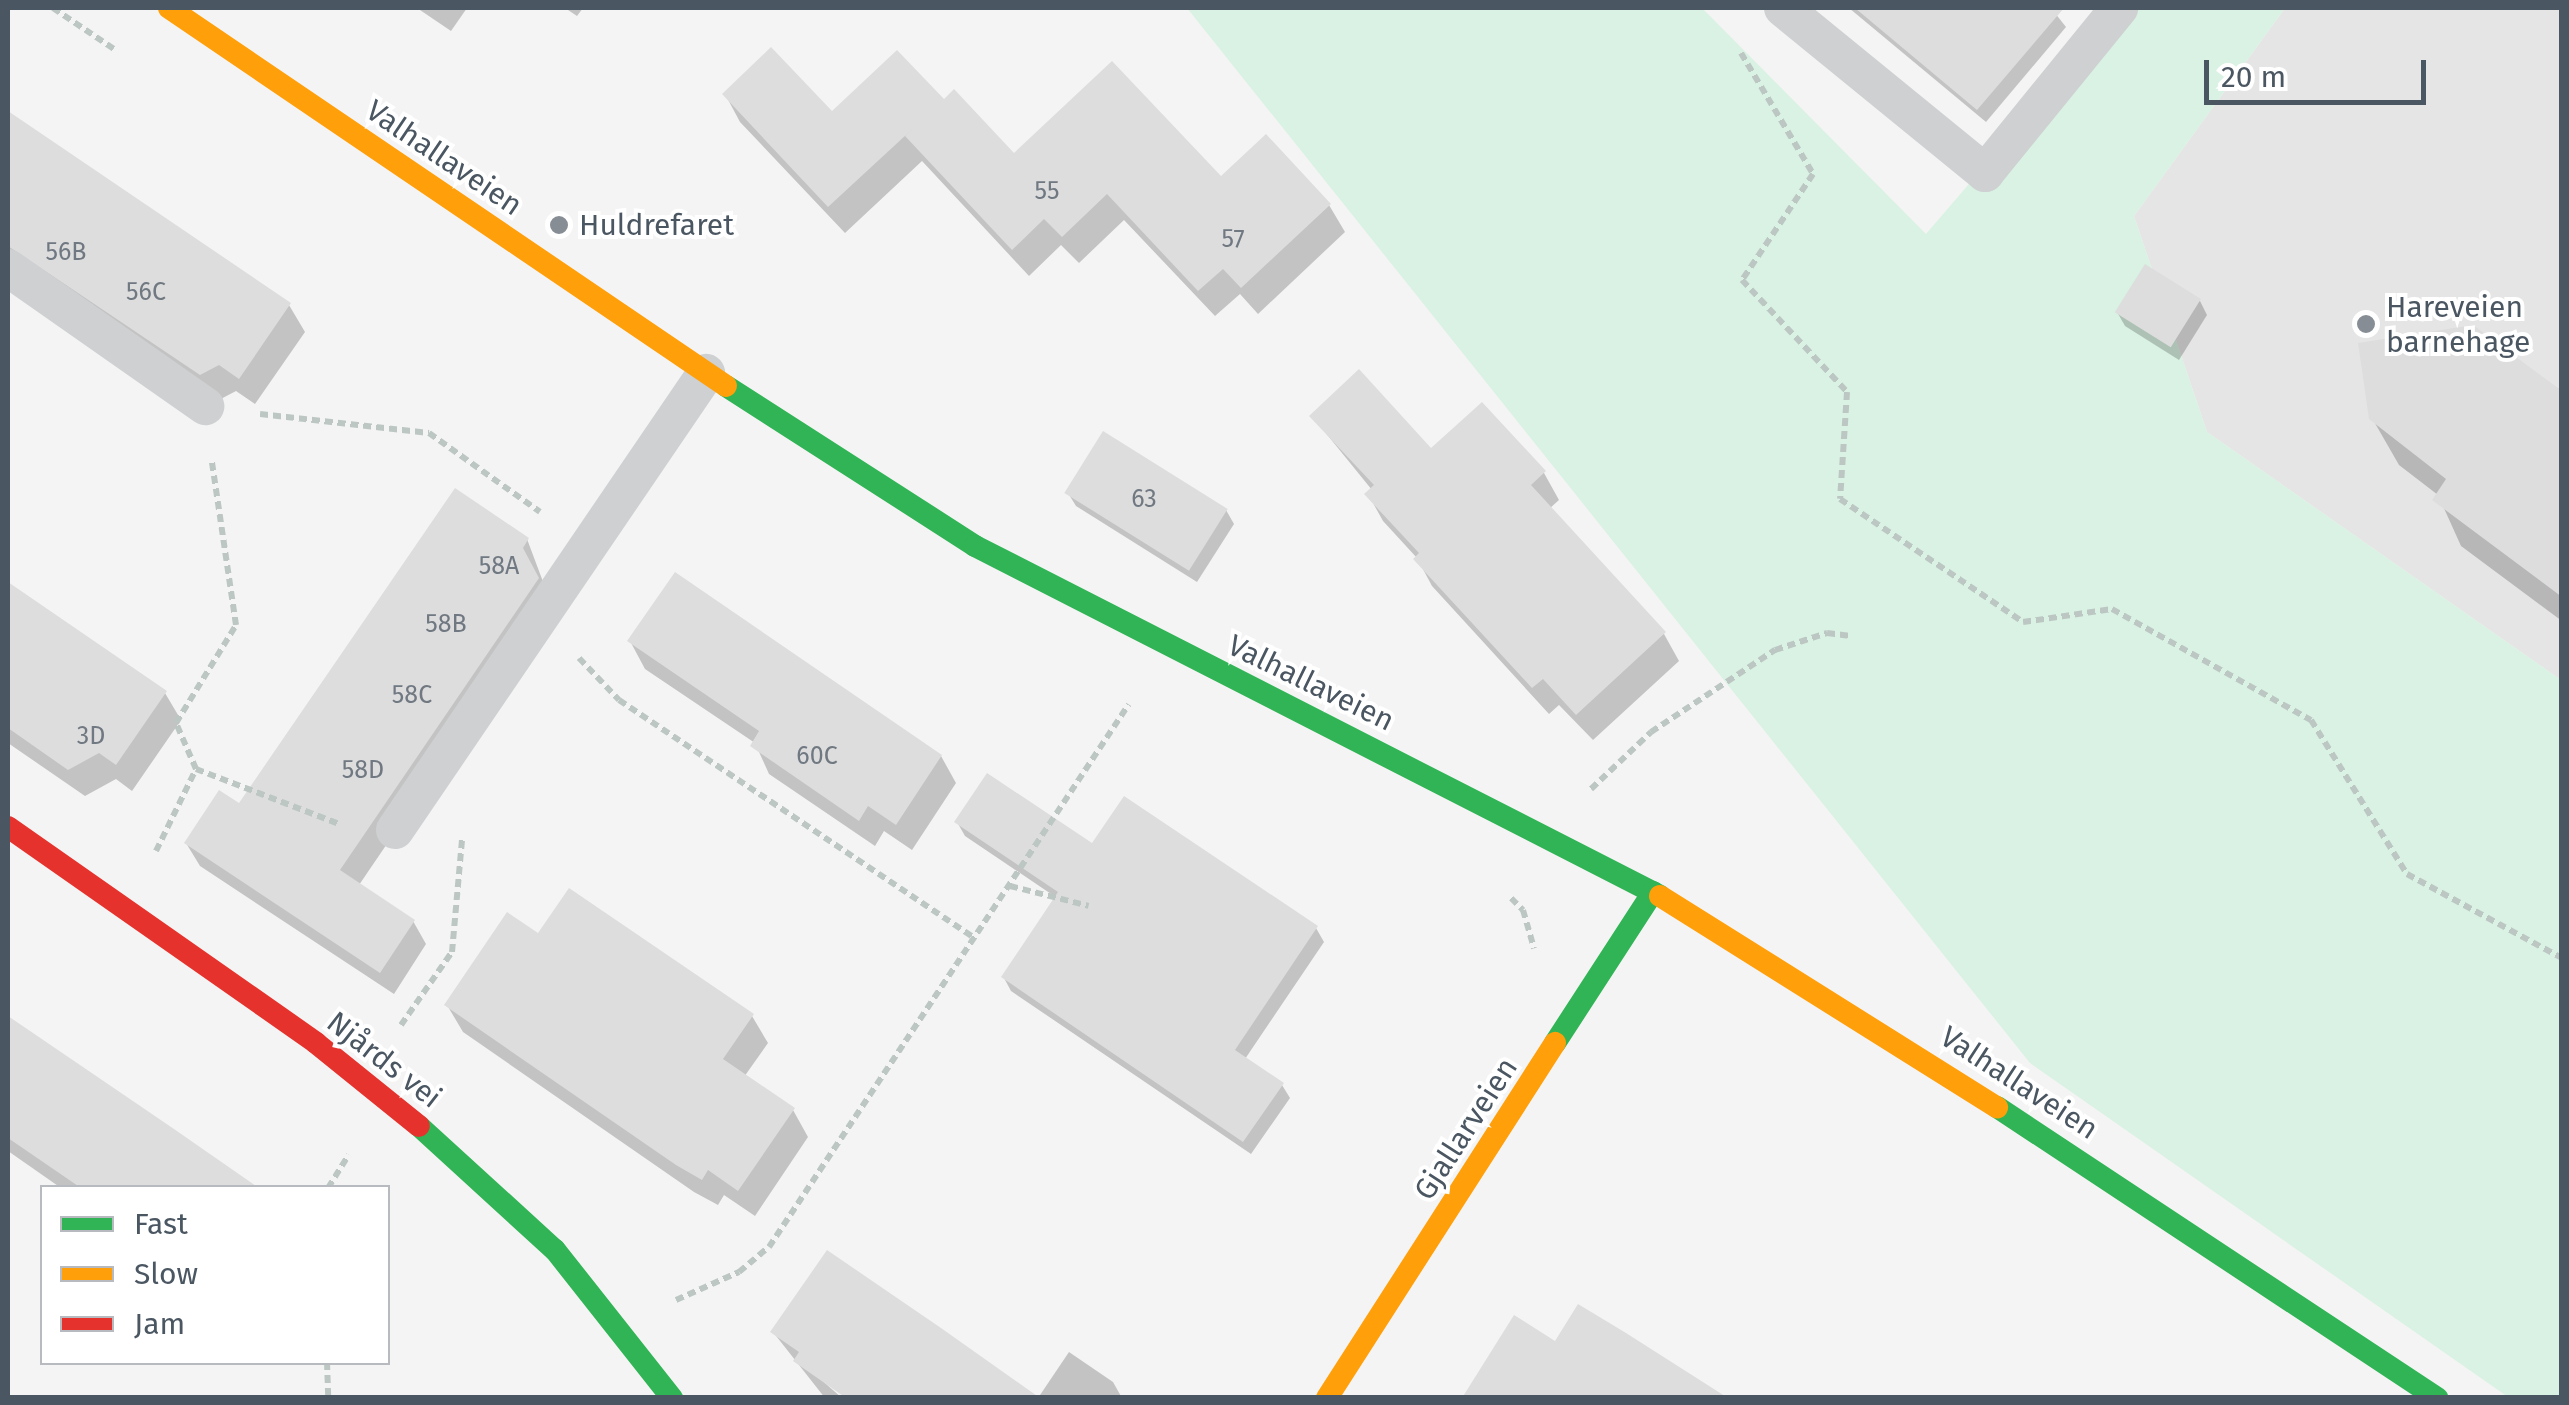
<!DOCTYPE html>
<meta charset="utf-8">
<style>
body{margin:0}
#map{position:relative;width:2569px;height:1405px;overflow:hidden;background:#f4f4f4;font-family:"Fira Sans",sans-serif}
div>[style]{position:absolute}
.education>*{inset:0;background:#e6e5e6}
.green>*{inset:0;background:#d9f2e3}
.shadow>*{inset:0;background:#0003}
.building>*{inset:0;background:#ddddde;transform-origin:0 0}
.path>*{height:6px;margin-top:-3px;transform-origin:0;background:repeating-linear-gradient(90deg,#bcc7c4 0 8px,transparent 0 13px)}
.lane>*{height:38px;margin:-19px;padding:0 19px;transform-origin:19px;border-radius:19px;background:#ced0d2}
.fast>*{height:22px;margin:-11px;padding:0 11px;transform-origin:11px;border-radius:11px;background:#30b455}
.slow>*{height:22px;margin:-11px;padding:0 11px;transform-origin:11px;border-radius:11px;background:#ff9f0a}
.jam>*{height:22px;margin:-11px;padding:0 11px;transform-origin:11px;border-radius:11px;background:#e5322d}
.dots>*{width:28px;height:28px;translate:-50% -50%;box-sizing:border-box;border:5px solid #fff;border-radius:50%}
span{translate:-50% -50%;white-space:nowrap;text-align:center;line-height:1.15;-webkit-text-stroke:8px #fff;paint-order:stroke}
.number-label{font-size:25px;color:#707881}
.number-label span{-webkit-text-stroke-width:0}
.street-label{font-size:30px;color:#4a5661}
.poi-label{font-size:30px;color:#4a5661}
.left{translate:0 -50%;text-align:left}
.frame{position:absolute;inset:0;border:10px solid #4a5661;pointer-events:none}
.legend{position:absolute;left:40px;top:1185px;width:350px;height:180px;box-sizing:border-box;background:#fff;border:2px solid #b7bbc0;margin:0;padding:12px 18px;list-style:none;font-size:30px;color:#4a5661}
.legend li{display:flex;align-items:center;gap:20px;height:50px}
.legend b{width:50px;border:2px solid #b7bbc0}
.scale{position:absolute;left:2204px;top:60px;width:222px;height:45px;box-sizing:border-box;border:5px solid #4a5661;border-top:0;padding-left:12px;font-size:30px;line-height:35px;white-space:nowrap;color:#4a5661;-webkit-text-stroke:8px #fff;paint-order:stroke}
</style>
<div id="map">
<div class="education">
<i style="clip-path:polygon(2285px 8px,2561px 8px,2561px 680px,2207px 432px,2134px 216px)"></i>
</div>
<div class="green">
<i style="clip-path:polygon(1187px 8px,1702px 8px,1926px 234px,2120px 8px,2285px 8px,2134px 216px,2207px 432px,2561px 680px,2561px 1397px,2508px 1397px,2030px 1063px)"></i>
</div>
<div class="shadow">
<i style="clip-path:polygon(417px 8px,467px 8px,451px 31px)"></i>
<i style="clip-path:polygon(565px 8px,583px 8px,577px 16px)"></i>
<i style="clip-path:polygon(1849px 8px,2051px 8px,2066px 27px,1986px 122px)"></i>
<i style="clip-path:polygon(725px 94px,832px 115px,943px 103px,1014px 156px,1220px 179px,1329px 205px,1345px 232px,1258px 314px,1240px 294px,1215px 316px,1124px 220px,1079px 263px,1061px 245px,1029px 276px,922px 161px,845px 233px,740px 122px)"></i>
<i style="clip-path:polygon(14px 118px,289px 305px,305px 332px,255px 404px,236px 391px,217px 401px,8px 273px,8px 128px)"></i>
<i style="clip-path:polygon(2200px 301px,2207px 315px,2179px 360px,2125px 326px,2117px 312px)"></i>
<i style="clip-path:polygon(2562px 388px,2562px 621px,2461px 546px,2438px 495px,2399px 465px,2372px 418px)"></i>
<i style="clip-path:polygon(1312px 416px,1431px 451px,1544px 473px,1559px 500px,1549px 509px,1664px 634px,1679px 661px,1593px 740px,1559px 705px,1549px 714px,1432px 586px,1417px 558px,1383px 521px,1368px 494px,1372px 490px)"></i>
<i style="clip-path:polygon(1068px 493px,1226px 510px,1234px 524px,1197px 582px,1076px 506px)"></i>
<i style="clip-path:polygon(527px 539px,551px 603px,359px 885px,413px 921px,426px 944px,394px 994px,200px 866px,186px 843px,240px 807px)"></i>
<i style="clip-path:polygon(8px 585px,165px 693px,181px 720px,132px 791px,116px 779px,85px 796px,8px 743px)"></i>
<i style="clip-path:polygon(630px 641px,941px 756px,956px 783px,912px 850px,884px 831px,875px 846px,769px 774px,755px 743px,645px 669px)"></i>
<i style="clip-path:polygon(957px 822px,1093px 847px,1316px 928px,1324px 942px,1245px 1059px,1282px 1085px,1290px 1098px,1251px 1154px,1011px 991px,1004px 978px,1057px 898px,965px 836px)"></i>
<i style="clip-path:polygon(539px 937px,752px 1016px,768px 1043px,744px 1077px,793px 1110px,808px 1137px,755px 1216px,724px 1195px,718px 1205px,694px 1192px,463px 1032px,447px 1005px)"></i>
<i style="clip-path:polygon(8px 1019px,250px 1188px,61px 1188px,8px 1151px)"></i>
<i style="clip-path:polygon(773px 1332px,1036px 1398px,809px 1369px,842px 1398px,825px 1398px)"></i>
<i style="clip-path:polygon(1069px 1352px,1113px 1382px,1122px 1398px,1038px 1398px)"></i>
</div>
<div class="building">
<i style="clip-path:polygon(1855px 8px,2064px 8px,1977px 110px)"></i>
<i style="clip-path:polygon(771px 47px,832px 111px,897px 50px,944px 99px,954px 89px,1014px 153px,1112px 61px,1221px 176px,1266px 134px,1331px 204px,1241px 288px,1223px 269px,1198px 291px,1107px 194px,1062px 237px,1044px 219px,1012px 250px,905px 136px,920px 122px,828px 207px,722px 94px)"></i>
<i style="clip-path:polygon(8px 111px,291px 303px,239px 379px,219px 365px,200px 375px,8px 246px)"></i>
<i style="left:2145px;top:264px;width:66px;height:57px;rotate:32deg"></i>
<i style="clip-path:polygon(2473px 325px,2562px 391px,2562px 597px,2432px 500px,2446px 479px,2369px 419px,2358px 343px)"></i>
<i style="clip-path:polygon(1359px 369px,1431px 448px,1482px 402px,1546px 471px,1531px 485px,1666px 632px,1576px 715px,1543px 679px,1532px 688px,1413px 559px,1419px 553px,1364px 494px,1374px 485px,1309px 416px)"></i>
<i style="left:1103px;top:431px;width:147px;height:73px;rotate:32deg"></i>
<i style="clip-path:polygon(455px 488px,529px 538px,523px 548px,539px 578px,340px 870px,415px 920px,380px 973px,184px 843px,219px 790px,239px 803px)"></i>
<i style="clip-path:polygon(675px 572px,942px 755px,896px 825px,868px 806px,859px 821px,750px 746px,759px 731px,627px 641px)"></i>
<i style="clip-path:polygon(8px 582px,167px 691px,116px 765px,99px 753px,68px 770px,8px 728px)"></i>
<i style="clip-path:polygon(987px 773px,1092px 843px,1124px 796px,1318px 926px,1235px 1050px,1284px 1083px,1243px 1142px,1001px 977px,1058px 892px,954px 822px)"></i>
<i style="clip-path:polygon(569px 888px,754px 1014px,723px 1059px,795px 1108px,738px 1191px,708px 1170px,702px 1180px,676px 1165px,444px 1005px,507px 912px,538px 933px)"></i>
<i style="clip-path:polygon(8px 1016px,174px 1129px,259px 1188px,81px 1188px,8px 1138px)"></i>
<i style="clip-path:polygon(827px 1250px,941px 1328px,1040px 1398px,846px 1398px,793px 1361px,799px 1352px,770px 1332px)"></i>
<i style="clip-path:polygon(1578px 1304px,1626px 1333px,1728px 1398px,1462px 1398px,1514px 1315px,1555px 1341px)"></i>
</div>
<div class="path">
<i style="left:53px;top:8px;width:73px;rotate:33.9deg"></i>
<i style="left:1741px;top:53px;width:141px;rotate:59.2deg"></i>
<i style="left:1813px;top:174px;width:128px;rotate:123.8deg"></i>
<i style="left:1742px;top:280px;width:154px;rotate:46.8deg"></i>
<i style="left:1847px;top:392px;width:107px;rotate:93.7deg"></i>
<i style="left:1840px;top:499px;width:220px;rotate:33.9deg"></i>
<i style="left:2023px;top:622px;width:90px;rotate:-8.3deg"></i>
<i style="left:2112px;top:609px;width:228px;rotate:29.2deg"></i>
<i style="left:2311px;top:720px;width:181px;rotate:58.1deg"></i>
<i style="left:2407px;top:874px;width:176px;rotate:28.5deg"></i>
<i style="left:260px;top:414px;width:170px;rotate:6.4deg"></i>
<i style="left:429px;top:433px;width:136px;rotate:35.4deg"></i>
<i style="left:579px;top:658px;width:58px;rotate:46.4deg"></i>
<i style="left:619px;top:700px;width:426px;rotate:33.8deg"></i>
<i style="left:196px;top:769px;width:153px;rotate:21deg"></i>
<i style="left:1591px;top:789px;width:83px;rotate:-43.5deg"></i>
<i style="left:1651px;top:732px;width:149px;rotate:-33.5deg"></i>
<i style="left:1775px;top:650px;width:55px;rotate:-18.1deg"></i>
<i style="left:1827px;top:633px;width:24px;rotate:7deg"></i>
<i style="left:156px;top:851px;width:91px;rotate:-64deg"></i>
<i style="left:196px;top:769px;width:50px;rotate:-113.5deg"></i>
<i style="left:176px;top:723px;width:115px;rotate:-58.5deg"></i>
<i style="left:236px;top:625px;width:165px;rotate:-98.4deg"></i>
<i style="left:1010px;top:886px;width:81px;rotate:14.2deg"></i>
<i style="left:1511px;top:898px;width:17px;rotate:45deg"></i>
<i style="left:1523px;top:910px;width:40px;rotate:74deg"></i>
<i style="left:401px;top:1025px;width:89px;rotate:-55.1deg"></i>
<i style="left:452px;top:952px;width:113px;rotate:-84.9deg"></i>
<i style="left:328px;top:1188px;width:39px;rotate:-58deg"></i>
<i style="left:676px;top:1300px;width:69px;rotate:-24deg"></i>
<i style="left:739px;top:1272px;width:39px;rotate:-40deg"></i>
<i style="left:769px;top:1247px;width:651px;rotate:-56.46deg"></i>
<i style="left:327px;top:1362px;width:36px;rotate:88deg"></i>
</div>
<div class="lane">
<i style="left:1783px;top:8px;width:261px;rotate:39.2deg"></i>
<i style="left:1985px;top:173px;width:213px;rotate:-50.9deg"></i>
<i style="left:8px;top:268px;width:241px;rotate:35deg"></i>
<i style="left:395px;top:830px;width:553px;rotate:-55.76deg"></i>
</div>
<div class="fast">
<i style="left:726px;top:386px;width:296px;rotate:32.7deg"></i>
<i style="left:975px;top:546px;width:769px;rotate:27.06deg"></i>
<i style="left:1555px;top:1043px;width:180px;rotate:-57deg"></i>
<i style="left:1997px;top:1107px;width:528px;rotate:33.48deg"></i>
<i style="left:419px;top:1126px;width:184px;rotate:42.4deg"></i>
<i style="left:555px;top:1250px;width:189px;rotate:51.7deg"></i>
</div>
<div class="slow">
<i style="left:169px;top:8px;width:673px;rotate:34.16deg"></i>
<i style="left:1660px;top:896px;width:398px;rotate:32.1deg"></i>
<i style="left:1327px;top:1398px;width:422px;rotate:-57.3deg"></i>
</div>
<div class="jam">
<i style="left:8px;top:827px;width:376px;rotate:35deg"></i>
<i style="left:316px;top:1043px;width:132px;rotate:38.9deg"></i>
</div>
<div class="dots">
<i style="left:559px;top:225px;background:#868d94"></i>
<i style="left:2366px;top:324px;background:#868d94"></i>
</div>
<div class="number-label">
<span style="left:1047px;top:191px">55</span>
<span style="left:1233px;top:239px">57</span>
<span style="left:66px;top:252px">56B</span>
<span style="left:146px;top:292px">56C</span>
<span style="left:1144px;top:499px">63</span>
<span style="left:499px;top:566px">58A</span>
<span style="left:446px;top:624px">58B</span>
<span style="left:412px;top:695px">58C</span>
<span style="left:91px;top:736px">3D</span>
<span style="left:817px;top:756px">60C</span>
<span style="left:363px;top:770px">58D</span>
</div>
<div class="street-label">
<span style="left:444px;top:158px;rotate:34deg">Valhallaveien</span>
<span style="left:1311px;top:683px;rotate:26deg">Valhallaveien</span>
<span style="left:384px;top:1060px;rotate:38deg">Njårds vei</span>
<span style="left:2019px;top:1083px;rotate:33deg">Valhallaveien</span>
<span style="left:1466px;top:1129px;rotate:-57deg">Gjallarveien</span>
</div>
<div class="poi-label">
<span class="left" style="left:579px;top:225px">Huldrefaret</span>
<span class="left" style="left:2386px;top:324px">Hareveien<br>barnehage</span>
</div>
<div class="frame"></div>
<ul class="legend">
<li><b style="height:12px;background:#30b455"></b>Fast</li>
<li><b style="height:12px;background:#ff9f0a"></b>Slow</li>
<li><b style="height:12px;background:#e5322d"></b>Jam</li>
</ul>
<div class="scale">20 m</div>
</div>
